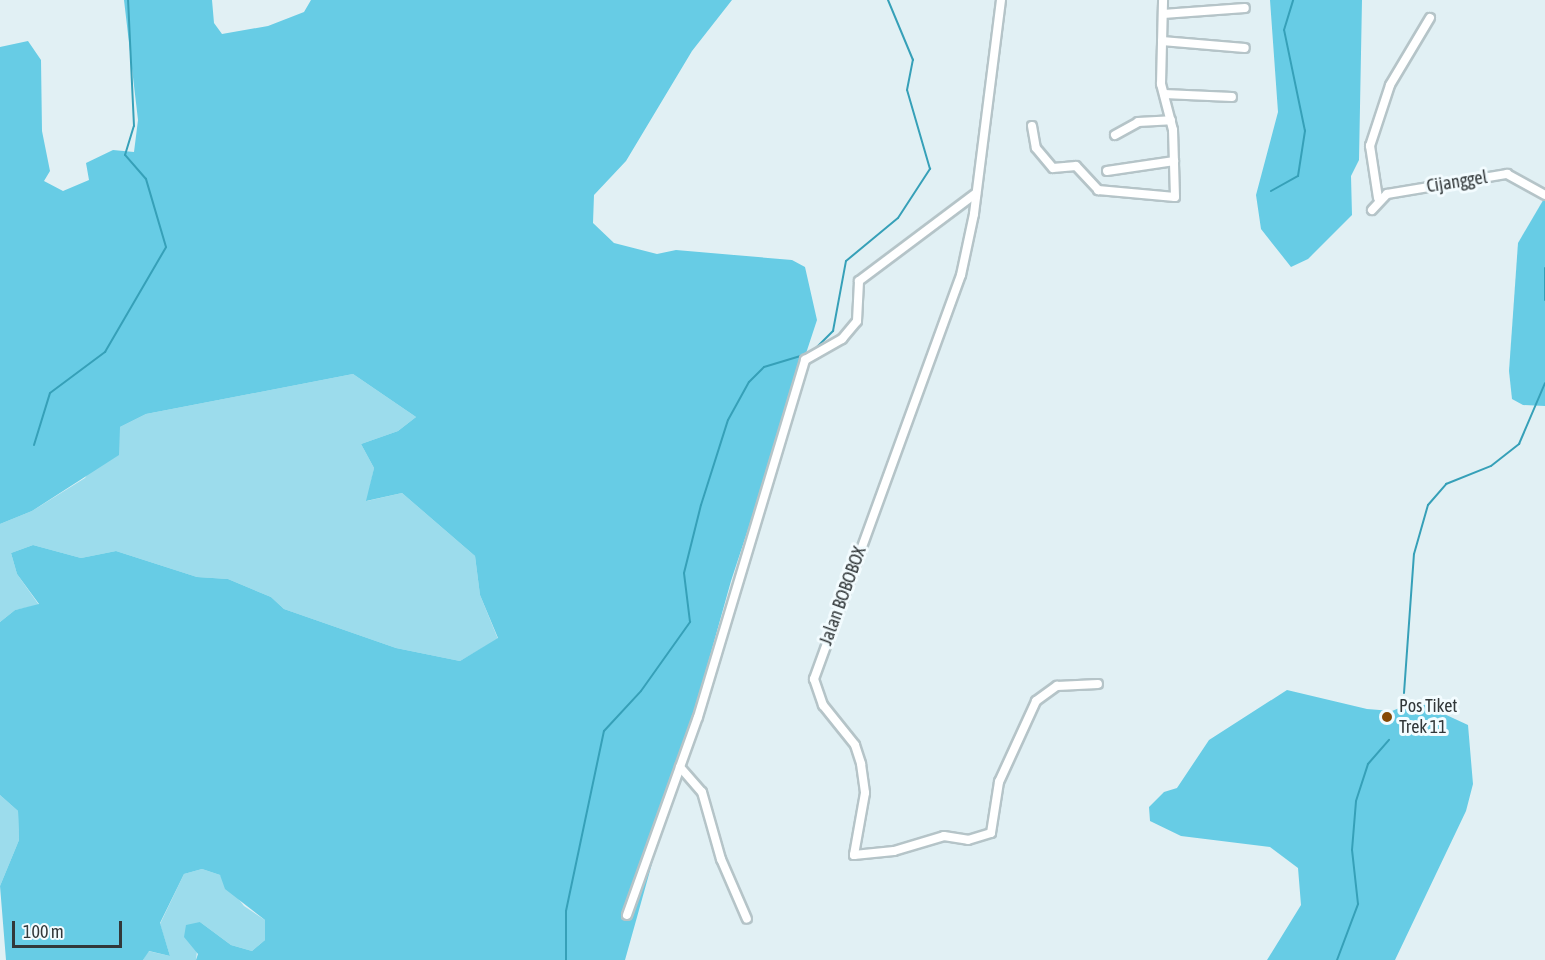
<!DOCTYPE html>
<style>
body{margin:0}
#map{position:relative;width:1545px;height:960px;overflow:hidden;background:#e1f0f4;font-family:"Asap Condensed",sans-serif}
div>[style]{position:absolute}
.green>*{inset:0;background:#9cdcec}
.forest>*{inset:0;background:#67cce5}
.stream>*{height:2px;margin:-1px;padding:0 1px;transform-origin:1px;border-radius:1px;background:#36a0b8}
.roads{filter:drop-shadow(2px 0 #b5c4c8) drop-shadow(-2px 0 #b5c4c8) drop-shadow(0 2px #b5c4c8) drop-shadow(0 -2px #b5c4c8)}
.minor>*{height:8px;margin:-4px;padding:0 4px;transform-origin:4px;border-radius:4px;background:#fff}
.dots>*{width:16px;height:16px;translate:-50% -50%;box-sizing:border-box;border:3px solid #f3fcff;border-radius:50%}
span{translate:-50% -50%;white-space:nowrap;text-align:center;line-height:1.15;-webkit-text-stroke:6px #f3fcff;paint-order:stroke}
.street-label{font-size:18px;color:#32383a}
.poi-label{font-size:18px;color:#32383a}
.left{translate:0 -50%;text-align:left}
.scale{position:absolute;left:12px;top:921px;width:110px;height:27px;box-sizing:border-box;border:3px solid #32383a;border-top:0;padding-left:8px;font-size:18px;line-height:21px;white-space:nowrap;color:#32383a;-webkit-text-stroke:4px #f3fcff;paint-order:stroke}
</style>
<div id="map">
<div class="green">
<i style="clip-path:polygon(353px 374px,416px 417px,398px 431px,361px 444px,374px 468px,367px 501px,402px 493px,475px 556px,480px 595px,498px 639px,460px 661px,396px 648px,284px 609px,271px 597px,228px 579px,197px 577px,116px 551px,81px 558px,33px 545px,11px 553px,17px 574px,39px 605px,15px 610px,0 622px,0 524px,32px 511px,85px 478px,120px 427px,146px 414px)"></i>
<i style="clip-path:polygon(0 795px,18px 811px,19px 840px,0 886px)"></i>
<i style="clip-path:polygon(202px 869px,220px 875px,244px 906px,265px 920px,265px 940px,252px 951px,231px 945px,200px 922px,196px 960px,143px 960px,148px 951px,170px 956px,160px 924px,184px 874px)"></i>
</div>
<div class="forest">
<i style="clip-path:polygon(124px 0,212px 0,214px 23px,222px 34px,268px 26px,304px 12px,311px 0,732px 0,692px 51px,626px 161px,594px 195px,593px 223px,614px 243px,657px 254px,676px 250px,792px 260px,805px 267px,817px 320px,731px 581px,625px 960px,196px 960px,198px 954px,184px 937px,186px 925px,200px 922px,231px 945px,252px 951px,265px 940px,265px 920px,225px 889px,220px 875px,202px 869px,184px 874px,160px 923px,170px 956px,149px 951px,143px 960px,6px 960px,0 886px,19px 840px,18px 811px,0 795px,0 622px,15px 610px,39px 604px,17px 574px,11px 553px,33px 545px,81px 558px,116px 551px,197px 577px,228px 579px,271px 597px,284px 609px,396px 648px,460px 661px,498px 638px,480px 595px,475px 556px,402px 493px,366px 501px,374px 468px,361px 444px,398px 431px,416px 417px,353px 374px,146px 414px,120px 427px,119px 455px,32px 511px,0 524px,0 47px,28px 41px,41px 60px,42px 131px,50px 171px,44px 181px,63px 191px,89px 180px,86px 163px,113px 150px,134px 152px,138px 120px)"></i>
<i style="clip-path:polygon(1270px 0,1362px 0,1359px 160px,1351px 176px,1352px 215px,1308px 259px,1291px 267px,1261px 229px,1256px 195px,1278px 112px)"></i>
<i style="clip-path:polygon(1545px 197px,1545px 406px,1523px 405px,1512px 399px,1509px 371px,1518px 243px)"></i>
<i style="clip-path:polygon(1287px 690px,1367px 709px,1392px 711px,1416px 701px,1468px 725px,1473px 784px,1466px 811px,1395px 960px,1267px 960px,1301px 905px,1298px 868px,1270px 847px,1181px 836px,1150px 821px,1149px 807px,1164px 792px,1177px 788px,1209px 740px)"></i>
</div>
<div class="stream">
<i style="left:1271px;top:191px;width:31px;rotate:-29deg"></i>
<i style="left:1298px;top:176px;width:46px;rotate:-81.2deg"></i>
<i style="left:1305px;top:131px;width:103px;rotate:-101.7deg"></i>
<i style="left:1284px;top:30px;width:31px;rotate:-73deg"></i>
<i style="left:1545px;top:268px;width:32px;rotate:90deg"></i>
<i style="left:812px;top:352px;width:30px;rotate:-45deg"></i>
<i style="left:833px;top:331px;width:71px;rotate:-79.5deg"></i>
<i style="left:846px;top:261px;width:67px;rotate:-39.6deg"></i>
<i style="left:898px;top:218px;width:59px;rotate:-56.9deg"></i>
<i style="left:930px;top:169px;width:82px;rotate:-106.2deg"></i>
<i style="left:907px;top:90px;width:31px;rotate:-79deg"></i>
<i style="left:913px;top:60px;width:65px;rotate:-112.6deg"></i>
<i style="left:34px;top:445px;width:54px;rotate:-72.9deg"></i>
<i style="left:50px;top:393px;width:69px;rotate:-36.7deg"></i>
<i style="left:105px;top:352px;width:121px;rotate:-59.8deg"></i>
<i style="left:166px;top:247px;width:71px;rotate:-106.4deg"></i>
<i style="left:146px;top:179px;width:32px;rotate:-131deg"></i>
<i style="left:125px;top:155px;width:30px;rotate:-73deg"></i>
<i style="left:134px;top:126px;width:126px;rotate:-92.7deg"></i>
<i style="left:1404px;top:693px;width:139px;rotate:-85.9deg"></i>
<i style="left:1414px;top:554px;width:51px;rotate:-74.1deg"></i>
<i style="left:1428px;top:505px;width:28px;rotate:-49deg"></i>
<i style="left:1446px;top:484px;width:48px;rotate:-21.8deg"></i>
<i style="left:1491px;top:466px;width:36px;rotate:-38deg"></i>
<i style="left:1519px;top:444px;width:66px;rotate:-66.9deg"></i>
<i style="left:566px;top:960px;width:49px;rotate:-90deg"></i>
<i style="left:566px;top:911px;width:184px;rotate:-78.1deg"></i>
<i style="left:604px;top:731px;width:54px;rotate:-47.2deg"></i>
<i style="left:641px;top:691px;width:85px;rotate:-54.6deg"></i>
<i style="left:690px;top:622px;width:49px;rotate:-97deg"></i>
<i style="left:684px;top:573px;width:70px;rotate:-76deg"></i>
<i style="left:701px;top:505px;width:89px;rotate:-72.4deg"></i>
<i style="left:728px;top:420px;width:43px;rotate:-61.1deg"></i>
<i style="left:749px;top:382px;width:21px;rotate:-45deg"></i>
<i style="left:764px;top:367px;width:45px;rotate:-16.8deg"></i>
<i style="left:1337px;top:960px;width:60px;rotate:-69.4deg"></i>
<i style="left:1358px;top:904px;width:54px;rotate:-96.3deg"></i>
<i style="left:1352px;top:850px;width:49px;rotate:-85.3deg"></i>
<i style="left:1356px;top:801px;width:39px;rotate:-72deg"></i>
<i style="left:1368px;top:764px;width:32px;rotate:-49deg"></i>
</div>
<div class="roads">
<div class="minor">
<i style="left:1001px;top:0;width:216px;rotate:97.2deg"></i>
<i style="left:974px;top:214px;width:62px;rotate:102deg"></i>
<i style="left:961px;top:275px;width:430px;rotate:110deg"></i>
<i style="left:814px;top:679px;width:28px;rotate:71deg"></i>
<i style="left:823px;top:705px;width:51px;rotate:51.3deg"></i>
<i style="left:855px;top:745px;width:20px;rotate:72deg"></i>
<i style="left:861px;top:764px;width:29px;rotate:82deg"></i>
<i style="left:865px;top:793px;width:63px;rotate:100.1deg"></i>
<i style="left:854px;top:855px;width:40px;rotate:-5.7deg"></i>
<i style="left:894px;top:851px;width:52px;rotate:-16.7deg"></i>
<i style="left:944px;top:836px;width:24px;rotate:9deg"></i>
<i style="left:968px;top:840px;width:24px;rotate:-17deg"></i>
<i style="left:991px;top:833px;width:52px;rotate:-81.1deg"></i>
<i style="left:999px;top:782px;width:89px;rotate:-65.4deg"></i>
<i style="left:1036px;top:701px;width:26px;rotate:-36deg"></i>
<i style="left:1057px;top:686px;width:41px;rotate:-2.8deg"></i>
<i style="left:1163px;top:14px;width:82px;rotate:-4.2deg"></i>
<i style="left:1162px;top:41px;width:83px;rotate:4.8deg"></i>
<i style="left:1164px;top:94px;width:68px;rotate:2.5deg"></i>
<i style="left:1032px;top:126px;width:22px;rotate:80deg"></i>
<i style="left:1036px;top:148px;width:26px;rotate:50deg"></i>
<i style="left:1053px;top:168px;width:23px;rotate:-5deg"></i>
<i style="left:1076px;top:166px;width:33px;rotate:47deg"></i>
<i style="left:1098px;top:190px;width:77px;rotate:5.2deg"></i>
<i style="left:1175px;top:197px;width:67px;rotate:-91.7deg"></i>
<i style="left:1173px;top:130px;width:48px;rotate:-104.6deg"></i>
<i style="left:1161px;top:84px;width:84px;rotate:-88.6deg"></i>
<i style="left:1115px;top:135px;width:26px;rotate:-29deg"></i>
<i style="left:1138px;top:122px;width:33px;rotate:-3deg"></i>
<i style="left:1107px;top:171px;width:68px;rotate:-8.5deg"></i>
<i style="left:1378px;top:198px;width:53px;rotate:-98.7deg"></i>
<i style="left:1370px;top:146px;width:64px;rotate:-71.8deg"></i>
<i style="left:1390px;top:85px;width:78px;rotate:-59.2deg"></i>
<i style="left:1372px;top:210px;width:22px;rotate:-47deg"></i>
<i style="left:1387px;top:194px;width:122px;rotate:-9.5deg"></i>
<i style="left:1507px;top:174px;width:43px;rotate:28.9deg"></i>
<i style="left:680px;top:767px;width:33px;rotate:49deg"></i>
<i style="left:702px;top:792px;width:70px;rotate:74.2deg"></i>
<i style="left:721px;top:859px;width:65px;rotate:66.6deg"></i>
<i style="left:627px;top:915px;width:210px;rotate:-70.3deg"></i>
<i style="left:698px;top:717px;width:373px;rotate:-73.3deg"></i>
<i style="left:805px;top:360px;width:43px;rotate:-29.6deg"></i>
<i style="left:842px;top:339px;width:23px;rotate:-50deg"></i>
<i style="left:857px;top:321px;width:40px;rotate:-87.1deg"></i>
<i style="left:859px;top:281px;width:146px;rotate:-36.9deg"></i>
</div>
</div>
<div class="dots">
<i style="left:1387px;top:717px;background:#864a06"></i>
</div>
<div class="street-label">
<span style="left:1457px;top:182px;rotate:-9deg">Cijanggel</span>
<span style="left:843px;top:596px;rotate:-70deg">Jalan BOBOBOX</span>
</div>
<div class="poi-label">
<span class="left" style="left:1399px;top:717px">Pos Tiket<br>Trek 11</span>
</div>
<div class="scale">100 m</div>
</div>
